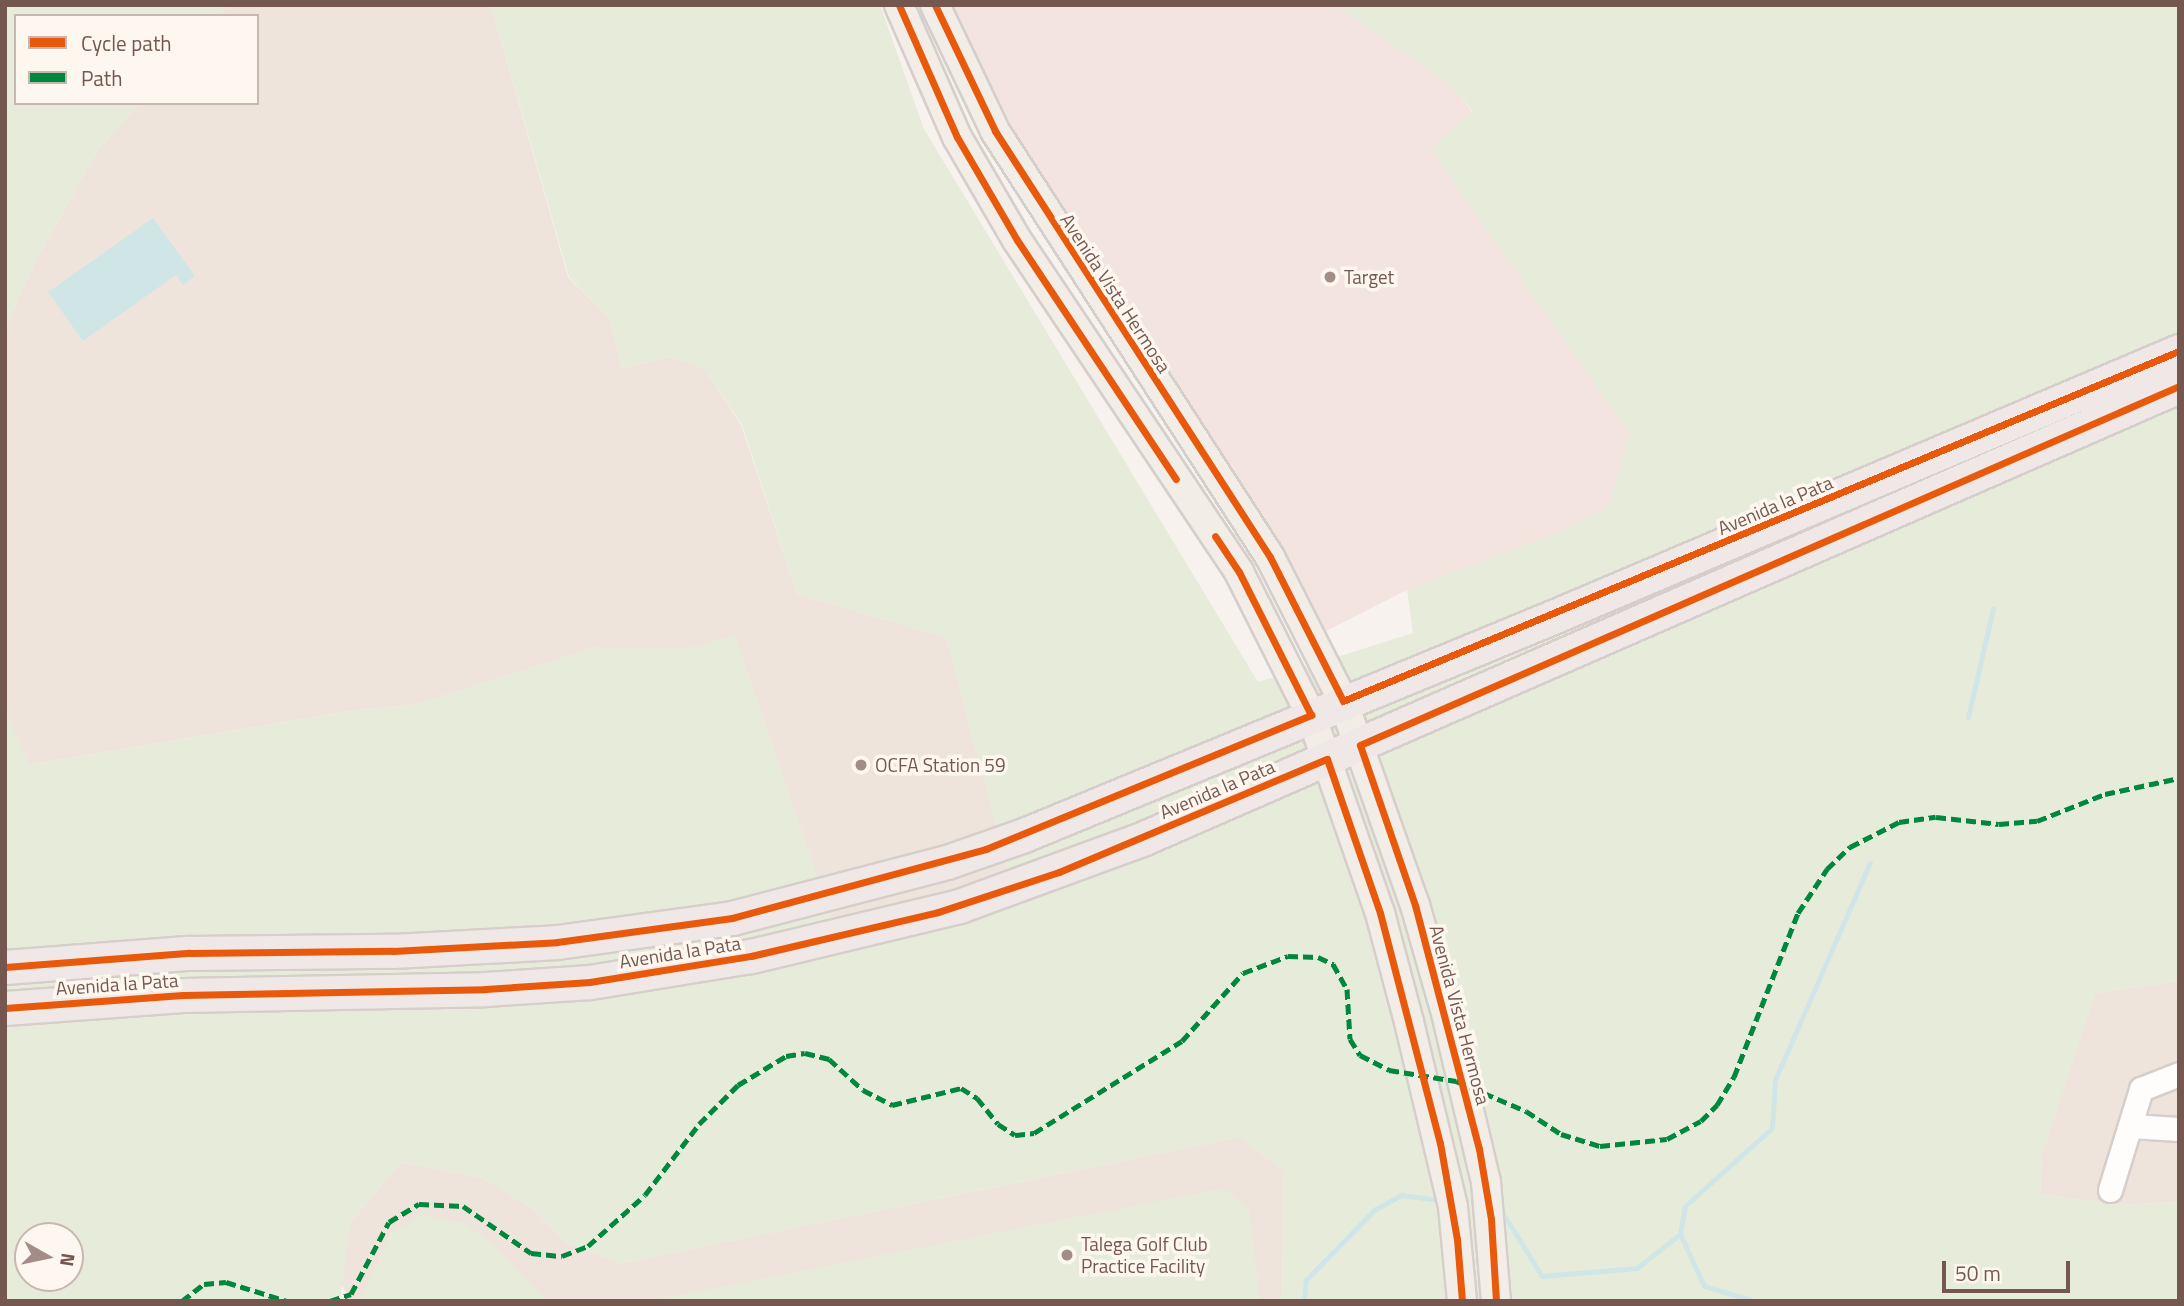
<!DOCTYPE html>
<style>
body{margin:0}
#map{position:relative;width:2184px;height:1306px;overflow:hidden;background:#f7f2ed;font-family:"Titillium Web",sans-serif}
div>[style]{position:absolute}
.residential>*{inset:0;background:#efe4db}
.commercial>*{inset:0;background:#f4e4df}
.green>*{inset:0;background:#e6ecd9}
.water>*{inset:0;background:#d0e6e6}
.stream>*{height:5px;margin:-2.5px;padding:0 2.5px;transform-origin:2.5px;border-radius:2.5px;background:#d0e6e6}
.roads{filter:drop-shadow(2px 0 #d6ceca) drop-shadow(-2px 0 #d6ceca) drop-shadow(0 2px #d6ceca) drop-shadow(0 -2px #d6ceca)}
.minor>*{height:23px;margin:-11.5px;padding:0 11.5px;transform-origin:11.5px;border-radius:11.5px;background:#fefdfc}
.major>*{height:28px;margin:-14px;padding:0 14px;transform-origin:14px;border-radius:14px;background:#f2ede7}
.highway>*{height:33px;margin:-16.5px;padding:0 16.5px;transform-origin:16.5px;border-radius:16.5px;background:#f0e8e6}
.quiet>*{height:5px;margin-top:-2.5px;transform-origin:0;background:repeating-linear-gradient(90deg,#00873e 0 10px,transparent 0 15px)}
.cycleway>*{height:7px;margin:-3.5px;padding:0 3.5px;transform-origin:3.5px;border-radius:3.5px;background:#e8590c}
.dots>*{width:19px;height:19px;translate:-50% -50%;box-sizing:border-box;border:4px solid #fef7f0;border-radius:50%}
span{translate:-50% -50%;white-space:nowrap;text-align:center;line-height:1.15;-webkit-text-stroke:7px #fef7f0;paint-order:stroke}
.poi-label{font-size:19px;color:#74584f}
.left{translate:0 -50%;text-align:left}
.street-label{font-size:19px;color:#74584f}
.frame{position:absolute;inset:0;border:7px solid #74584f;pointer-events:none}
.legend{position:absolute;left:14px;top:14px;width:245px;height:91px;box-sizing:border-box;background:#fef7f0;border:2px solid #c7b7b0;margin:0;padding:9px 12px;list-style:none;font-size:21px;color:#74584f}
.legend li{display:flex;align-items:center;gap:14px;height:35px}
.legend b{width:35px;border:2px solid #c7b7b0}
.north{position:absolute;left:14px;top:1222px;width:70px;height:70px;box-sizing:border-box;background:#fef7f0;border:2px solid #c7b7b0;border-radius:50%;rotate:99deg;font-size:19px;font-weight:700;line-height:28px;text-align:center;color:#74584f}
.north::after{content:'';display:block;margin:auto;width:24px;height:32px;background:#a28e86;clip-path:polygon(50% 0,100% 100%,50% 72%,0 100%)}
.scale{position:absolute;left:1942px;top:1261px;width:128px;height:32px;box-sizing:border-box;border:4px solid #74584f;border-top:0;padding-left:9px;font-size:21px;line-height:24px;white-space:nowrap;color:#74584f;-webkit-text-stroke:5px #fef7f0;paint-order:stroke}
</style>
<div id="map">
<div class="residential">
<i style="clip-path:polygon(228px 5px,491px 5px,568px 277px,609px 318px,622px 368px,670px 357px,704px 368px,741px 425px,797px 594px,946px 637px,1016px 900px,914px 936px,841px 948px,735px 636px,695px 647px,596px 647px,415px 705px,355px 710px,28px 765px,5px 711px,5px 328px,37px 258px,97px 151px,140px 103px,257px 103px,257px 16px,219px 16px)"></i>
<i style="clip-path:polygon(2179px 981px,2179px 1202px,2118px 1205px,2040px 1194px,2042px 1153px,2095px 993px)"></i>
<i style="clip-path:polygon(1240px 1137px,1284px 1171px,1282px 1301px,352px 1301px,339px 1281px,350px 1223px,401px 1162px,483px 1178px,537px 1212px,566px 1243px,622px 1263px)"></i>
</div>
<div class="commercial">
<i style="clip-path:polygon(949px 5px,1335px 5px,1451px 85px,1472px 112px,1430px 149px,1630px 434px,1608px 507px,1559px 532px,1407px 590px,1316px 636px,1063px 225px)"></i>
</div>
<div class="green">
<i style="clip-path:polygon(5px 5px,228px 5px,219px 16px,16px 16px,16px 103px,140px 103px,97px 151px,37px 258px,5px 328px)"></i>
<i style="clip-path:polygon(evenodd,491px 5px,880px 5px,924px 129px,1258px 682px,1413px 633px,1407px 590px,1559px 532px,1608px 507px,1630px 434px,1430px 149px,1472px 111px,1451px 85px,1335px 5px,2179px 5px,2179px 981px,2095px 993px,2042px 1153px,2040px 1194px,2118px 1205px,2179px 1202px,2179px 1301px,1282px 1301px,1284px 1171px,1240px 1137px,622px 1263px,566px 1243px,537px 1212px,483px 1178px,401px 1162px,350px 1223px,340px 1301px,5px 1301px,5px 711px,29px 765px,355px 710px,415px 705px,596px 647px,695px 647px,735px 635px,841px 947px,914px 936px,1015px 900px,946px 637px,797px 594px,742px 425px,704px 368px,670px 357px,622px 368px,609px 318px,569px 277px,491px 5px,28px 1236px,70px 1236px,70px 1278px,28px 1278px,28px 1236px)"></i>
<i style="clip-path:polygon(1224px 1188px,1249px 1210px,1260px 1301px,648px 1301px)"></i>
<i style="clip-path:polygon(423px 1215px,463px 1223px,493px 1245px,547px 1301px,360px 1301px,390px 1233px)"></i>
</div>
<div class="water">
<i style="clip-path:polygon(153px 218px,195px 276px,183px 285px,176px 275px,83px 341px,48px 292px)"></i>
</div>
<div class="stream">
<i style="left:1968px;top:717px;width:111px;rotate:-77deg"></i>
<i style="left:1499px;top:1207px;width:81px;rotate:58.1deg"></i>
<i style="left:1542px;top:1276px;width:95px;rotate:-4.8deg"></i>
<i style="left:1637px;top:1268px;width:55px;rotate:-38.3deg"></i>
<i style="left:1680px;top:1234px;width:57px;rotate:65.2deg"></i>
<i style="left:1704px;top:1286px;width:52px;rotate:16.7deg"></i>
<i style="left:1680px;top:1234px;width:28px;rotate:-80deg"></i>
<i style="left:1685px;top:1206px;width:117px;rotate:-41.9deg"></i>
<i style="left:1772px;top:1128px;width:48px;rotate:-86.4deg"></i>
<i style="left:1775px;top:1080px;width:237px;rotate:-66.4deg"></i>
<i style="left:1304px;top:1301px;width:21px;rotate:-85deg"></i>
<i style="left:1306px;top:1280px;width:98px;rotate:-45.8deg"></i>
<i style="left:1374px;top:1210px;width:31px;rotate:-29deg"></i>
<i style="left:1401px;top:1195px;width:40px;rotate:7.1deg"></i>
</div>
<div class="roads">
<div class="minor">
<i style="left:2130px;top:1126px;width:49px;rotate:3.5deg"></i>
<i style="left:2110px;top:1190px;width:106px;rotate:-72.9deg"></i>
<i style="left:2141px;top:1089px;width:41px;rotate:-21.5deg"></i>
</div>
<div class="major">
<i style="left:899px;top:5px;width:144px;rotate:66.3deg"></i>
<i style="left:957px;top:137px;width:119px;rotate:59.8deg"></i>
<i style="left:1017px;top:240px;width:399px;rotate:56.2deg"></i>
<i style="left:1239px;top:572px;width:160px;rotate:63.3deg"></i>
<i style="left:1311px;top:715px;width:210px;rotate:70.8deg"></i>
<i style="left:1380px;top:913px;width:113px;rotate:75.1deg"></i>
<i style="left:1409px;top:1022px;width:190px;rotate:76.6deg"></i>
<i style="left:1453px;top:1207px;width:94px;rotate:84.5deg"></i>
<i style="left:935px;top:5px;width:140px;rotate:64.5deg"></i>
<i style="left:995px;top:131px;width:507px;rotate:57.16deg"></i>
<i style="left:1270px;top:557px;width:161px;rotate:63.1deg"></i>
<i style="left:1343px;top:701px;width:216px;rotate:70.6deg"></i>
<i style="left:1415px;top:905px;width:112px;rotate:74deg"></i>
<i style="left:1446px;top:1013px;width:174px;rotate:76.7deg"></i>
<i style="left:1486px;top:1182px;width:119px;rotate:85.2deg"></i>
</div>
<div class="highway">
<i style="left:5px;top:967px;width:185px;rotate:-4.4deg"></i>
<i style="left:189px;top:953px;width:204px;rotate:-0.6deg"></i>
<i style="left:393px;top:951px;width:164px;rotate:-3.1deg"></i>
<i style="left:557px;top:942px;width:177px;rotate:-7.8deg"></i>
<i style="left:732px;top:918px;width:222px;rotate:-14.6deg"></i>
<i style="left:947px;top:862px;width:82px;rotate:-19.3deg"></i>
<i style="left:1024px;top:835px;width:572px;rotate:-22.4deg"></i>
<i style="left:1553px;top:617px;width:680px;rotate:-23.02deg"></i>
<i style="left:5px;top:1008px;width:178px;rotate:-4.2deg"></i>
<i style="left:183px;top:995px;width:302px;rotate:-1.1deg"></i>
<i style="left:485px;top:989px;width:105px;rotate:-3.8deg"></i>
<i style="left:590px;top:982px;width:163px;rotate:-9.2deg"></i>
<i style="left:751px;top:956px;width:214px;rotate:-13.5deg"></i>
<i style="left:959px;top:906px;width:195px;rotate:-20.1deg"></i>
<i style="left:1142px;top:839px;width:1132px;rotate:-23.6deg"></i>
</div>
</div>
<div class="quiet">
<i style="left:182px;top:1301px;width:28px;rotate:-38deg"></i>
<i style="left:204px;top:1284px;width:22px;rotate:-5deg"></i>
<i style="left:226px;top:1282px;width:64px;rotate:17.3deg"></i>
<i style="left:330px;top:1301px;width:22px;rotate:-18deg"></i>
<i style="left:351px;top:1294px;width:81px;rotate:-62.2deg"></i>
<i style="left:389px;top:1222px;width:35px;rotate:-31deg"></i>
<i style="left:419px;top:1204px;width:44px;rotate:2.6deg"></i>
<i style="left:463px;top:1206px;width:83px;rotate:34.7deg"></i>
<i style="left:531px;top:1253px;width:31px;rotate:6deg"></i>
<i style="left:562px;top:1256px;width:28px;rotate:-21deg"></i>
<i style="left:588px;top:1246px;width:76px;rotate:-41.8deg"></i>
<i style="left:645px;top:1195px;width:89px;rotate:-52.7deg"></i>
<i style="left:699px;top:1124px;width:55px;rotate:-45deg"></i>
<i style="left:738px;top:1085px;width:56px;rotate:-31.1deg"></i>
<i style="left:786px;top:1056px;width:19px;rotate:-9deg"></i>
<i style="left:805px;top:1053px;width:25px;rotate:14deg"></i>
<i style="left:829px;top:1059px;width:46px;rotate:42.4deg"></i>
<i style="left:863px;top:1090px;width:33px;rotate:27deg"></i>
<i style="left:892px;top:1105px;width:71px;rotate:-13.8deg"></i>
<i style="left:961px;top:1088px;width:19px;rotate:32deg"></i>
<i style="left:977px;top:1098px;width:33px;rotate:51deg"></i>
<i style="left:998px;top:1124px;width:20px;rotate:33deg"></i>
<i style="left:1015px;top:1135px;width:19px;rotate:-6deg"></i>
<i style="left:1034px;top:1133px;width:174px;rotate:-31.9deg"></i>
<i style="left:1182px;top:1041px;width:91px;rotate:-48.1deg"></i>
<i style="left:1243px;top:973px;width:48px;rotate:-20.7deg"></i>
<i style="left:1288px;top:956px;width:30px;rotate:2deg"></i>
<i style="left:1318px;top:957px;width:17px;rotate:25deg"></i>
<i style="left:1333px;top:964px;width:29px;rotate:61deg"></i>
<i style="left:1347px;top:989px;width:50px;rotate:86.6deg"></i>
<i style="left:1350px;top:1039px;width:19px;rotate:58deg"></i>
<i style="left:1360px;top:1055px;width:33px;rotate:27deg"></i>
<i style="left:1389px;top:1070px;width:68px;rotate:9.3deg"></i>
<i style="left:1456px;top:1081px;width:76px;rotate:23.2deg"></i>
<i style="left:1526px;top:1111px;width:42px;rotate:33.3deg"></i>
<i style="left:1561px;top:1134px;width:41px;rotate:17.1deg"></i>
<i style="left:1600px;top:1146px;width:67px;rotate:-6deg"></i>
<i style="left:1667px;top:1139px;width:38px;rotate:-28deg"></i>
<i style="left:1701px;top:1121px;width:23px;rotate:-45deg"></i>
<i style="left:1717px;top:1105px;width:33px;rotate:-59deg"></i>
<i style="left:1734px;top:1077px;width:176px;rotate:-68.7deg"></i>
<i style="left:1798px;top:913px;width:53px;rotate:-56.6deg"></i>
<i style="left:1827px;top:869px;width:32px;rotate:-44deg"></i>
<i style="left:1850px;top:847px;width:55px;rotate:-27deg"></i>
<i style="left:1899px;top:822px;width:37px;rotate:-8deg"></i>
<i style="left:1936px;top:817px;width:63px;rotate:6.3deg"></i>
<i style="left:1999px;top:824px;width:38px;rotate:-5deg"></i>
<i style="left:2037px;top:821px;width:73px;rotate:-21.7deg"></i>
<i style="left:2105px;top:794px;width:76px;rotate:-12.2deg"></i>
</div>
<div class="cycleway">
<i style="left:899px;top:5px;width:144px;rotate:66.3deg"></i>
<i style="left:957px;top:137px;width:119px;rotate:59.8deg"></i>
<i style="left:1017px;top:240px;width:287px;rotate:56.4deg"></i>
<i style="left:935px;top:5px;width:140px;rotate:64.5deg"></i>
<i style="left:995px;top:131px;width:507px;rotate:57.16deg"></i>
<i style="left:1270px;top:557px;width:161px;rotate:63.1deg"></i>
<i style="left:1343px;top:701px;width:906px;rotate:-22.72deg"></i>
<i style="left:5px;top:967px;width:185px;rotate:-4.4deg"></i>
<i style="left:189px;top:953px;width:204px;rotate:-0.6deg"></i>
<i style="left:393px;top:951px;width:164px;rotate:-3.1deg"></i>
<i style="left:557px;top:942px;width:177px;rotate:-7.8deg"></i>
<i style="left:732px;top:918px;width:263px;rotate:-15.2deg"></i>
<i style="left:986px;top:849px;width:352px;rotate:-22.4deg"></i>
<i style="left:1311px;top:715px;width:160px;rotate:-116.7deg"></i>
<i style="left:1239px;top:572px;width:43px;rotate:-123.7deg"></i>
<i style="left:5px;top:1008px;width:178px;rotate:-4.2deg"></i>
<i style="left:183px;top:995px;width:302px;rotate:-1.1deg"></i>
<i style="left:485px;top:989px;width:105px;rotate:-3.8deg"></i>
<i style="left:590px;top:982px;width:163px;rotate:-9.2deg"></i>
<i style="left:751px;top:956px;width:192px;rotate:-13.2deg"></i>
<i style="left:938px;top:912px;width:127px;rotate:-18.3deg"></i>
<i style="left:1059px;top:872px;width:291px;rotate:-22.9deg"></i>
<i style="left:1327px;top:759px;width:163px;rotate:71deg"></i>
<i style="left:1380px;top:913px;width:238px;rotate:75.4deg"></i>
<i style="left:1440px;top:1143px;width:97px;rotate:80deg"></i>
<i style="left:1457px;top:1239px;width:62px;rotate:85.4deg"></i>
<i style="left:1496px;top:1301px;width:82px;rotate:-93.5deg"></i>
<i style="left:1491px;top:1219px;width:71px;rotate:-99.7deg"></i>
<i style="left:1479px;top:1149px;width:252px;rotate:-104.7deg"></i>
<i style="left:1415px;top:905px;width:169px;rotate:-109deg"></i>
<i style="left:1360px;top:745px;width:894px;rotate:-23.67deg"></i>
</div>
<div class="dots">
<i style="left:1330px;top:277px;background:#a28e86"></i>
<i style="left:861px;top:765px;background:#a28e86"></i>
<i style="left:1067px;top:1255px;background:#a28e86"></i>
</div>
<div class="poi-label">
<span class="left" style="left:1344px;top:277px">Target</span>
<span class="left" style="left:875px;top:765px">OCFA Station 59</span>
<span class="left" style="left:1081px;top:1255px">Talega Golf Club<br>Practice Facility</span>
</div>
<div class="street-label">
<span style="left:1116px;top:293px;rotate:57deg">Avenida Vista Hermosa</span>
<span style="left:1775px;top:505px;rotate:-23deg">Avenida la Pata</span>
<span style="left:1217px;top:789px;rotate:-23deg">Avenida la Pata</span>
<span style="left:680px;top:952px;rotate:-9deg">Avenida la Pata</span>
<span style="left:117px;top:984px;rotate:-4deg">Avenida la Pata</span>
<span style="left:1460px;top:1015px;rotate:75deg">Avenida Vista Hermosa</span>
</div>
<div class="frame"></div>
<ul class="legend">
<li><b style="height:9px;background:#e8590c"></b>Cycle path</li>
<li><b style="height:9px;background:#00873e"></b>Path</li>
</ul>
<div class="north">N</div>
<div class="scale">50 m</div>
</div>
